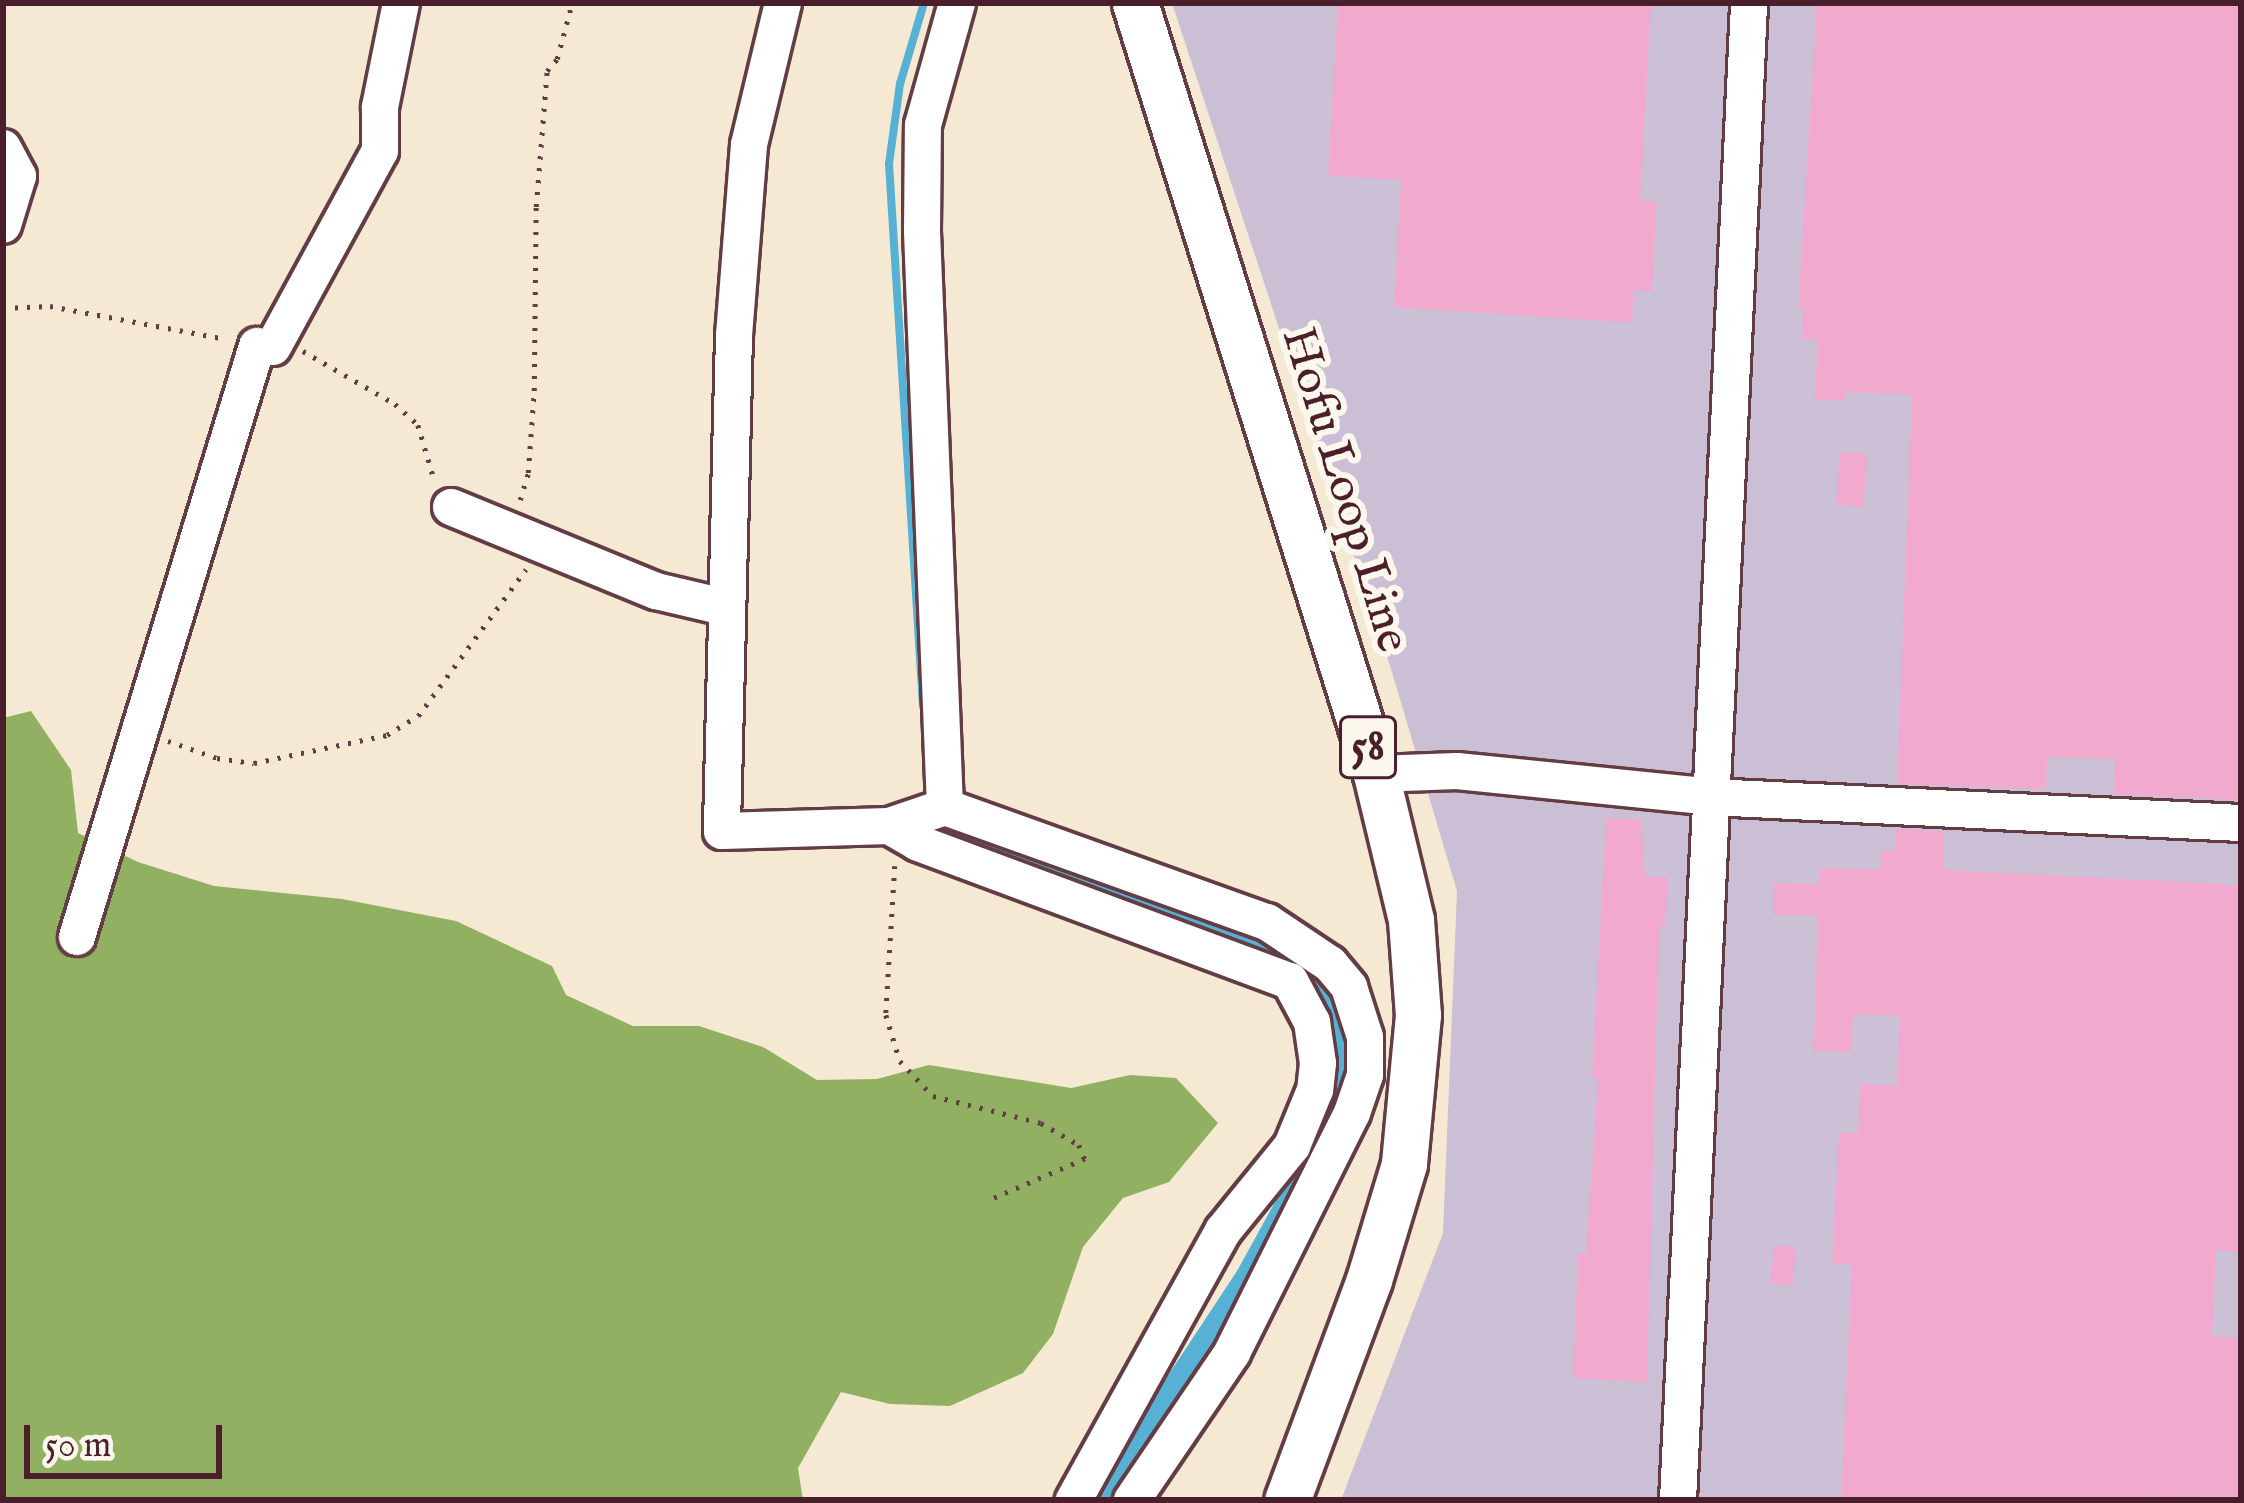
<!DOCTYPE html>
<style>
body{margin:0}
#map{position:relative;width:2244px;height:1503px;overflow:hidden;background:#f5e9d3;font-family:"IM FELL English",serif}
div>[style]{position:absolute}
.industrial>*{inset:0;background:#cbbfd5}
.forest>*{inset:0;background:#92b062}
.water>*{inset:0;background:#56b1d4}
.stream>*{height:8px;margin:-4px;padding:0 4px;transform-origin:4px;border-radius:4px;background:#56b1d4}
.building>*{inset:0;background:#f1aace;transform-origin:0 0}
.path>*{height:4.5px;margin-top:-2.25px;transform-origin:0;background:repeating-linear-gradient(90deg,#643d44 0 3px,transparent 0 12px)}
.roads{filter:drop-shadow(3px 0 #643d44) drop-shadow(-3px 0 #643d44) drop-shadow(0 3px #643d44) drop-shadow(0 -3px #643d44)}
.minor>*{height:36px;margin:-18px;padding:0 18px;transform-origin:18px;border-radius:18px;background:#fff}
.major>*{height:45px;margin:-22.5px;padding:0 22.5px;transform-origin:22.5px;border-radius:22.5px;background:#fff}
span{translate:-50% -50%;white-space:nowrap;text-align:center;line-height:1.15;-webkit-text-stroke:12px #fbf7ec;paint-order:stroke}
.shield-label span{padding:3px 9px;background:#fbf7ec;border:3px solid;border-radius:9px;-webkit-text-stroke-width:0}
.shield-label{font-size:45px;color:#4a1f2b;font-weight:700}
.street-label{font-size:48px;color:#4a1f2b}
.frame{position:absolute;inset:0;border:6px solid #4a1f2b;pointer-events:none}
.scale{position:absolute;left:24px;top:1425px;width:198px;height:54px;box-sizing:border-box;border:6px solid #4a1f2b;border-top:0;padding-left:15px;font-size:36px;line-height:42px;white-space:nowrap;color:#4a1f2b;-webkit-text-stroke:9px #fbf7ec;paint-order:stroke}
</style>
<div id="map">
<div class="industrial">
<i style="clip-path:polygon(1172px 3px,2241px 3px,2241px 1500px,1341px 1500px,1443px 1233px,1457px 891px,1391px 669px)"></i>
</div>
<div class="forest">
<i style="clip-path:polygon(31px 711px,71px 770px,78px 833px,138px 862px,214px 886px,342px 899px,456px 921px,552px 966px,566px 995px,633px 1026px,699px 1026px,763px 1047px,817px 1080px,877px 1079px,929px 1065px,1071px 1088px,1130px 1075px,1176px 1078px,1218px 1123px,1169px 1182px,1123px 1198px,1083px 1247px,1053px 1334px,1023px 1373px,950px 1406px,890px 1404px,841px 1392px,798px 1468px,803px 1500px,3px 1500px,3px 718px)"></i>
</div>
<div class="water">
<i style="clip-path:polygon(945px 823px,1260px 934px,1299px 954px,1333px 990px,1348px 1029px,1351px 1063px,1344px 1099px,1230px 1319px,1150px 1436px,1115px 1500px,1094px 1500px,1142px 1415px,1237px 1271px,1328px 1106px,1335px 1073px,1332px 1038px,1320px 1007px,931px 834px,935px 824px)"></i>
</div>
<div class="stream">
<i style="left:923px;top:706px;width:543px;rotate:-93.59deg"></i>
<i style="left:889px;top:164px;width:81px;rotate:-82.2deg"></i>
<i style="left:900px;top:84px;width:84px;rotate:-73.5deg"></i>
</div>
<div class="building">
<i style="clip-path:polygon(1338px 3px,1651px 3px,1640px 200px,1657px 202px,1652px 291px,1634px 290px,1632px 323px,1394px 307px,1401px 180px,1328px 176px)"></i>
<i style="clip-path:polygon(1817px 3px,2241px 3px,2241px 800px,2114px 794px,2115px 759px,2047px 757px,2046px 789px,1897px 784px,1912px 395px,1846px 392px,1846px 400px,1815px 399px,1818px 340px,1802px 340px,1803px 309px,1798px 309px)"></i>
<i style="left:1840px;top:452px;width:27px;height:53px;rotate:4deg"></i>
<i style="clip-path:polygon(1606px 818px,1641px 820px,1645px 877px,1668px 878px,1665px 926px,1659px 926px,1647px 1382px,1573px 1378px,1578px 1253px,1586px 1254px,1594px 1139px,1598px 1077px,1592px 1077px)"></i>
<i style="clip-path:polygon(1895px 829px,1944px 831px,1943px 870px,2241px 885px,2241px 1252px,2216px 1250px,2212px 1336px,2241px 1338px,2241px 1496px,1841px 1500px,1852px 1265px,1832px 1264px,1839px 1132px,1858px 1133px,1860px 1084px,1897px 1086px,1900px 1016px,1853px 1014px,1851px 1052px,1814px 1051px,1818px 916px,1773px 915px,1774px 883px,1819px 884px,1820px 868px,1880px 870px,1881px 850px,1895px 851px)"></i>
<i style="left:1774px;top:1245px;width:22px;height:39px;rotate:5deg"></i>
</div>
<div class="path">
<i style="left:3px;top:308px;width:47px;rotate:-2.4deg"></i>
<i style="left:50px;top:306px;width:179px;rotate:10.6deg"></i>
<i style="left:303px;top:351px;width:106px;rotate:29.9deg"></i>
<i style="left:395px;top:404px;width:31px;rotate:42deg"></i>
<i style="left:418px;top:425px;width:59px;rotate:73.4deg"></i>
<i style="left:520px;top:500px;width:28px;rotate:-73deg"></i>
<i style="left:528px;top:473px;width:82px;rotate:-85.8deg"></i>
<i style="left:534px;top:391px;width:184px;rotate:-89.4deg"></i>
<i style="left:536px;top:207px;width:136px;rotate:-85.4deg"></i>
<i style="left:547px;top:71px;width:16px;rotate:-50deg"></i>
<i style="left:557px;top:59px;width:58px;rotate:-75deg"></i>
<i style="left:168px;top:741px;width:52px;rotate:19.1deg"></i>
<i style="left:217px;top:758px;width:37px;rotate:8deg"></i>
<i style="left:254px;top:763px;width:136px;rotate:-11.9deg"></i>
<i style="left:387px;top:735px;width:36px;rotate:-32deg"></i>
<i style="left:418px;top:716px;width:182px;rotate:-53.7deg"></i>
<i style="left:895px;top:866px;width:149px;rotate:93.5deg"></i>
<i style="left:886px;top:1015px;width:48px;rotate:73.1deg"></i>
<i style="left:900px;top:1061px;width:48px;rotate:46.7deg"></i>
<i style="left:933px;top:1096px;width:111px;rotate:14deg"></i>
<i style="left:1041px;top:1123px;width:44px;rotate:30.1deg"></i>
<i style="left:1079px;top:1145px;width:15px;rotate:67deg"></i>
<i style="left:1085px;top:1159px;width:101px;rotate:156.7deg"></i>
</div>
<div class="roads">
<div class="minor">
<i style="left:783px;top:3px;width:146px;rotate:103.5deg"></i>
<i style="left:749px;top:145px;width:191px;rotate:94.5deg"></i>
<i style="left:734px;top:335px;width:496px;rotate:91.4deg"></i>
<i style="left:722px;top:831px;width:167px;rotate:-1.7deg"></i>
<i style="left:889px;top:826px;width:59px;rotate:-18.7deg"></i>
<i style="left:945px;top:807px;width:342px;rotate:19.7deg"></i>
<i style="left:1267px;top:922px;width:76px;rotate:33.7deg"></i>
<i style="left:1330px;top:964px;width:30px;rotate:50deg"></i>
<i style="left:1349px;top:987px;width:52px;rotate:72.3deg"></i>
<i style="left:1365px;top:1037px;width:38px;rotate:90deg"></i>
<i style="left:1365px;top:1075px;width:40px;rotate:108.9deg"></i>
<i style="left:1352px;top:1113px;width:268px;rotate:116.6deg"></i>
<i style="left:1232px;top:1353px;width:178px;rotate:124.2deg"></i>
<i style="left:3px;top:148px;width:32px;rotate:62deg"></i>
<i style="left:18px;top:176px;width:51px;rotate:107deg"></i>
<i style="left:273px;top:347px;width:223px;rotate:-61.4deg"></i>
<i style="left:380px;top:151px;width:44px;rotate:-90deg"></i>
<i style="left:380px;top:107px;width:106px;rotate:-78.6deg"></i>
<i style="left:451px;top:507px;width:222px;rotate:22.3deg"></i>
<i style="left:656px;top:591px;width:70px;rotate:13.2deg"></i>
<i style="left:1376px;top:774px;width:81px;rotate:-2.1deg"></i>
<i style="left:1457px;top:771px;width:255px;rotate:5.8deg"></i>
<i style="left:1711px;top:797px;width:531px;rotate:2.81deg"></i>
<i style="left:945px;top:807px;width:576px;rotate:-92.29deg"></i>
<i style="left:922px;top:231px;width:106px;rotate:-89.5deg"></i>
<i style="left:923px;top:125px;width:127px;rotate:-74.4deg"></i>
<i style="left:889px;top:826px;width:34px;rotate:30deg"></i>
<i style="left:918px;top:843px;width:397px;rotate:20.4deg"></i>
<i style="left:1290px;top:981px;width:47px;rotate:61.8deg"></i>
<i style="left:1312px;top:1022px;width:41px;rotate:81.7deg"></i>
<i style="left:1318px;top:1063px;width:27px;rotate:96deg"></i>
<i style="left:1315px;top:1090px;width:61px;rotate:112.3deg"></i>
<i style="left:1292px;top:1146px;width:109px;rotate:129.1deg"></i>
<i style="left:1223px;top:1231px;width:308px;rotate:119deg"></i>
<i style="left:77px;top:937px;width:618px;rotate:-73.06deg"></i>
<i style="left:1678px;top:1500px;width:1499px;rotate:-87.28deg"></i>
</div>
<div class="major">
<i style="left:1135px;top:3px;width:808px;rotate:72.64deg"></i>
<i style="left:1376px;top:774px;width:150px;rotate:76.5deg"></i>
<i style="left:1411px;top:920px;width:95px;rotate:85.8deg"></i>
<i style="left:1418px;top:1015px;width:150px;rotate:95.4deg"></i>
<i style="left:1404px;top:1164px;width:121px;rotate:106.8deg"></i>
<i style="left:1369px;top:1280px;width:235px;rotate:110.4deg"></i>
</div>
</div>
<div class="shield-label">
<span style="left:1368px;top:747px">58</span>
</div>
<div class="street-label">
<span style="left:1344px;top:490px;rotate:73deg">Hofu Loop Line</span>
</div>
<div class="frame"></div>
<div class="scale">50 m</div>
</div>
